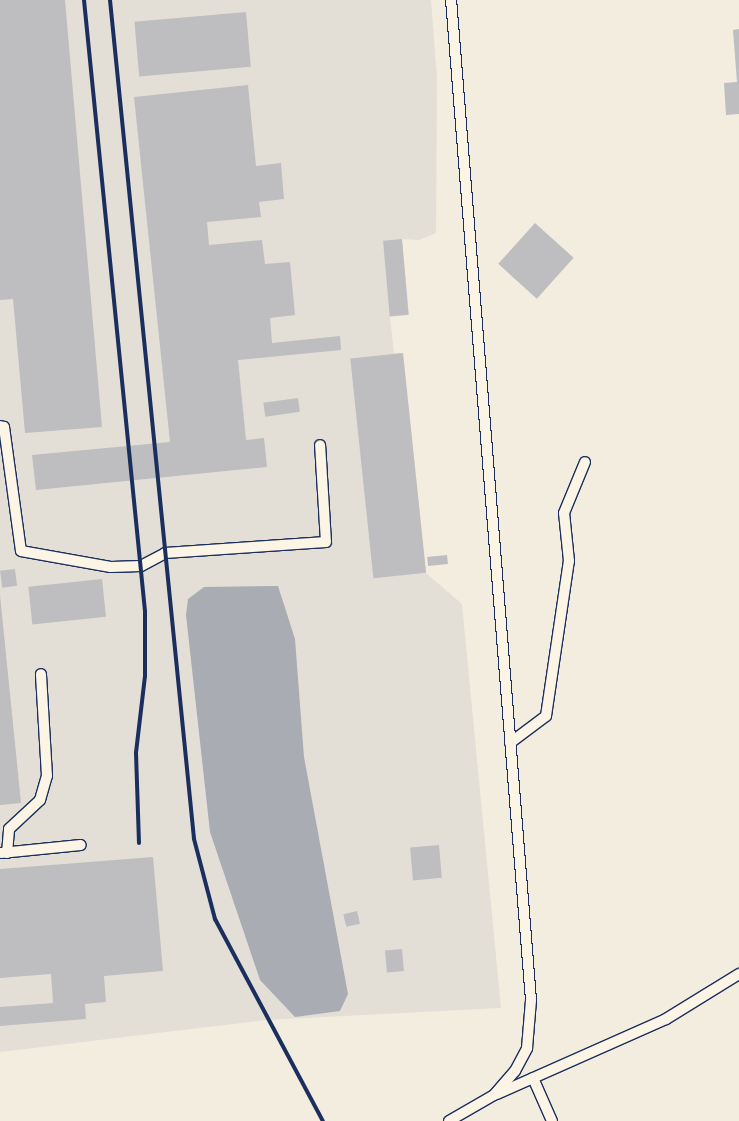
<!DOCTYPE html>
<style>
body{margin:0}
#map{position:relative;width:739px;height:1121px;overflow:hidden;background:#f3ede0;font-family:Caveat,sans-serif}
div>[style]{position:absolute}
.built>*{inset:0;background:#e3dfd6}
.water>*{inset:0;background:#a9acb3}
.building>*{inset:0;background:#bebec0;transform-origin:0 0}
.roads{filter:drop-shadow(1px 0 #1b2f5e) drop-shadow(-1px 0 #1b2f5e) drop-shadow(0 1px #1b2f5e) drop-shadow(0 -1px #1b2f5e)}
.lane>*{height:10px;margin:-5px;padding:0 5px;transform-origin:5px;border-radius:5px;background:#fcf5e5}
.rail>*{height:4px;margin:-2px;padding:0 2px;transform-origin:2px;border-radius:2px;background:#1b2f5e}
span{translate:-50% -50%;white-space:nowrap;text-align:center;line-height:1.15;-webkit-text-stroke:4px #fcf5e5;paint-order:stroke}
</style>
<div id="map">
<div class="built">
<i style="clip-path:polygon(0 0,431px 0,437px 78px,436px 233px,419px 240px,402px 239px,409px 315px,390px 317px,394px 353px,403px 353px,426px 573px,462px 604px,501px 1008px,266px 1020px,0 1052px)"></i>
</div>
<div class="water">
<i style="clip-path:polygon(278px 586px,295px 639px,304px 757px,348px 994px,340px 1011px,295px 1017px,260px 980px,210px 832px,186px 615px,188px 599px,204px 587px)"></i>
</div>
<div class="building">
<i style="clip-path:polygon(0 0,65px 0,102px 427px,25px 433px,13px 299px,0 300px)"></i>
<i style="left:246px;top:12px;width:55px;height:112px;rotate:85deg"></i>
<i style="clip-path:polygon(739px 29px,739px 114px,726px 115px,724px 83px,737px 82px,733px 30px)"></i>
<i style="clip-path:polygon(248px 85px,256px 166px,281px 163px,284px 199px,259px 202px,261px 217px,207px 222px,209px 245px,262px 240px,265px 264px,290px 262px,295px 315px,270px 318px,272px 343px,340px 336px,341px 350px,238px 360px,246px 440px,264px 438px,267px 467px,36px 490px,32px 455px,170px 442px,134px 97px)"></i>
<i style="left:535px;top:223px;width:52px;height:55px;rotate:42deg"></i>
<i style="left:402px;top:239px;width:76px;height:19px;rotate:85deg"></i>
<i style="left:403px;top:353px;width:221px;height:53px;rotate:84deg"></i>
<i style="left:298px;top:398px;width:14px;height:35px;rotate:82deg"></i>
<i style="left:447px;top:555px;width:9px;height:20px;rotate:84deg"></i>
<i style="left:15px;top:569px;width:17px;height:15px;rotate:83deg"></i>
<i style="left:102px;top:579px;width:38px;height:74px;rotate:84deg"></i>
<i style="clip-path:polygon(0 595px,21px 803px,0 805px)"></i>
<i style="left:439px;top:845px;width:33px;height:29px;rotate:85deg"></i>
<i style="clip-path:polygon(153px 857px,163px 971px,104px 976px,106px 1002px,85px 1004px,86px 1019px,0 1026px,0 1007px,53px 1003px,51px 974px,0 978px,0 869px)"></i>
<i style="left:357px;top:911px;width:13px;height:14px;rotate:77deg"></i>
<i style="left:402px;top:949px;width:22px;height:17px;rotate:85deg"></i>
</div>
<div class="roads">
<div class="lane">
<i style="left:0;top:426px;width:4px;rotate:14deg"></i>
<i style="left:4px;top:427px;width:125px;rotate:82.2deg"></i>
<i style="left:21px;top:551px;width:91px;rotate:10.1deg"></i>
<i style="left:111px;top:567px;width:30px;rotate:-2deg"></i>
<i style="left:141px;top:566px;width:27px;rotate:-28deg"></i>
<i style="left:165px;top:553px;width:161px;rotate:-3.9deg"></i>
<i style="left:326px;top:542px;width:97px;rotate:-93.5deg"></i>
<i style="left:510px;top:743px;width:45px;rotate:-36.9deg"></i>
<i style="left:546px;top:716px;width:157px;rotate:-81.6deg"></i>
<i style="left:569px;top:561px;width:48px;rotate:-95.9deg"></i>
<i style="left:564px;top:513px;width:55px;rotate:-67.6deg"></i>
<i style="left:1px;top:853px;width:80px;rotate:-5.7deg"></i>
<i style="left:7px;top:853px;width:24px;rotate:-85deg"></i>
<i style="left:9px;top:829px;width:42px;rotate:-43.1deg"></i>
<i style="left:40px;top:800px;width:25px;rotate:-74deg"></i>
<i style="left:47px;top:776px;width:102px;rotate:-93.4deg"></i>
<i style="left:533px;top:1078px;width:47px;rotate:66.2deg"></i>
<i style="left:497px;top:1094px;width:185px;rotate:-23.9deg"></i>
<i style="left:666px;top:1019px;width:86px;rotate:-31.7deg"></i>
<i style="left:449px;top:1121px;width:52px;rotate:-30deg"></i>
<i style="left:494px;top:1095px;width:32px;rotate:-49deg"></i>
<i style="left:515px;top:1071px;width:26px;rotate:-62deg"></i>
<i style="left:527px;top:1048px;width:48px;rotate:-85.2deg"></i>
<i style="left:531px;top:1000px;width:1003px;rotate:-94.57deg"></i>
</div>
</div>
<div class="rail">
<i style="left:84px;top:0;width:614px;rotate:84.3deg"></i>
<i style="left:145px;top:611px;width:65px;rotate:90deg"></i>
<i style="left:145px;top:676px;width:78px;rotate:96.7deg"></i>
<i style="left:136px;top:753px;width:90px;rotate:88.1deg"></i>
<i style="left:110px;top:0;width:843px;rotate:84.28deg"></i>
<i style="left:194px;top:839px;width:83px;rotate:75.3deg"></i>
<i style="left:215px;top:919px;width:229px;rotate:61.9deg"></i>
</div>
</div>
